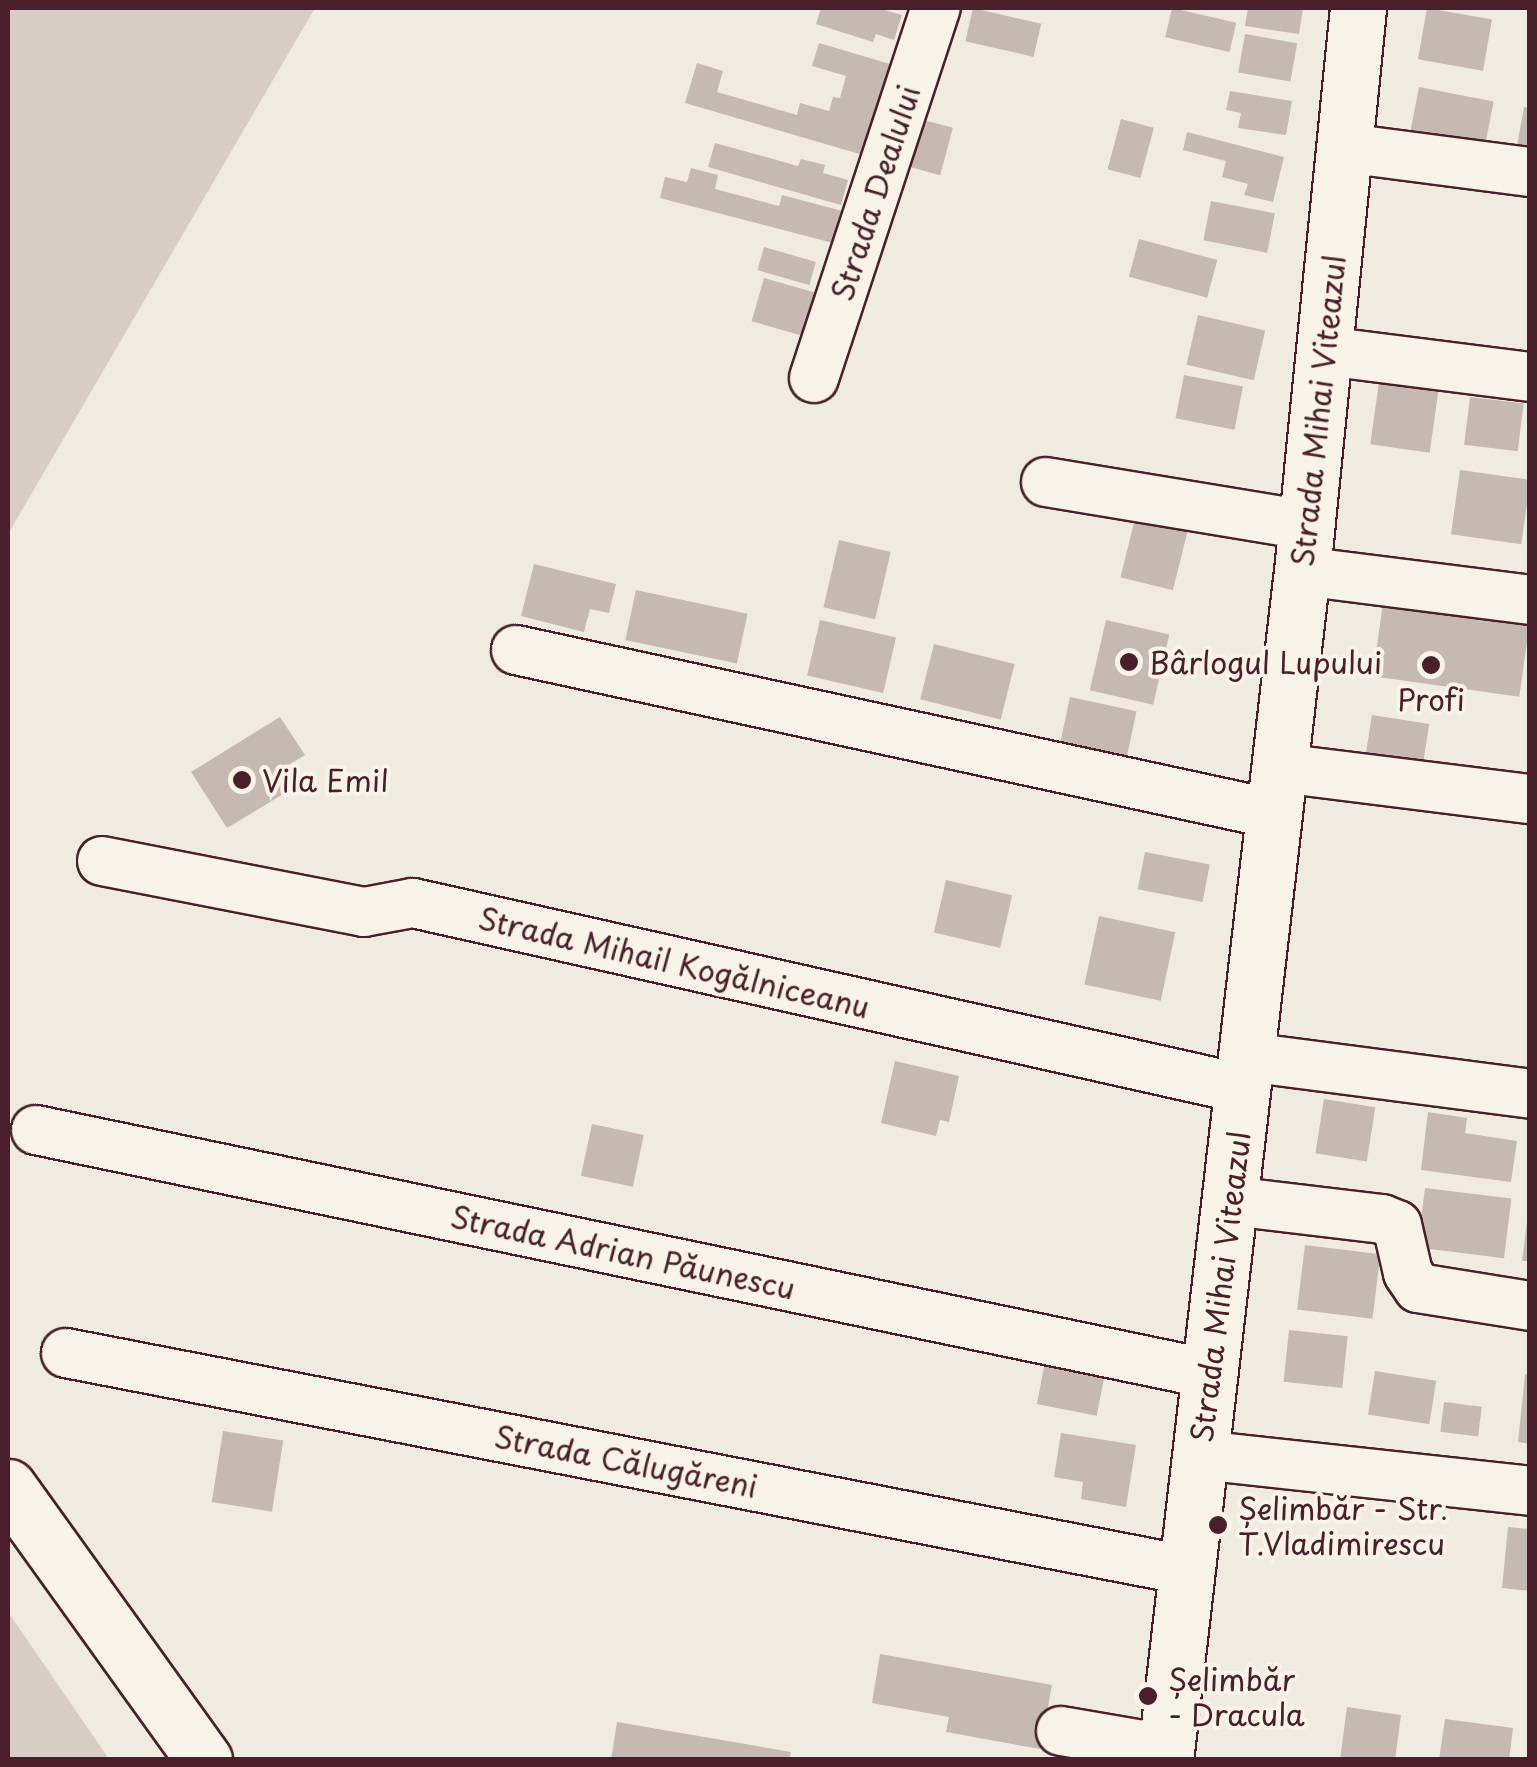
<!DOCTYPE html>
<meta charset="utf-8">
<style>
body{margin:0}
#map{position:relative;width:1537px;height:1767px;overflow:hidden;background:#f0ebe0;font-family:"Playpen Sans",sans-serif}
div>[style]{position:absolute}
.green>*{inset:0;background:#d8cdc6}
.building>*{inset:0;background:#c6b8b3;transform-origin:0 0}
.roads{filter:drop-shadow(2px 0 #4a1f2b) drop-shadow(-2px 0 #4a1f2b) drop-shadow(0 2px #4a1f2b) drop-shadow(0 -2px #4a1f2b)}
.minor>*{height:48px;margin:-24px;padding:0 24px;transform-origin:24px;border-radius:24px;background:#f7f3e8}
.major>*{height:55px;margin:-27.5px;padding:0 27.5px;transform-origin:27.5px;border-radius:27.5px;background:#f7f3e8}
.dots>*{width:28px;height:28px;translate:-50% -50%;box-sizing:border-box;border:5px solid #f7f3e8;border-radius:50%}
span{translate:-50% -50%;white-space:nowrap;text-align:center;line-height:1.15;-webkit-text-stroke:8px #f7f3e8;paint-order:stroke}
.street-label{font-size:30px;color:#4a1f2b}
.poi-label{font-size:30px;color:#4a1f2b}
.left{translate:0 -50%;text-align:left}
.frame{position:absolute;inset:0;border:10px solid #4a1f2b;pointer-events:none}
</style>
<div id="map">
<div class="green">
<i style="clip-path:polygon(8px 8px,315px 8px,8px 534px)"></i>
<i style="clip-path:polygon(8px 1612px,109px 1759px,8px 1759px)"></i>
</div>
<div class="building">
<i style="clip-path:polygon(821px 8px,878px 8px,902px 15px,894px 40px,876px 34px,873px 42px,816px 24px)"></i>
<i style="left:973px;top:8px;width:70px;height:34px;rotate:13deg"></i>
<i style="left:1172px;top:8px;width:66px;height:30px;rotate:13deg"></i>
<i style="clip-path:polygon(1248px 8px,1303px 8px,1299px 34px,1245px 26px)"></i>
<i style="left:1427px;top:8px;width:66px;height:52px;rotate:10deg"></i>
<i style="left:1245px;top:34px;width:53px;height:39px;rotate:10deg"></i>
<i style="clip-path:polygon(819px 43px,890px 64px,863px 155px,685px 103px,697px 63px,723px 71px,717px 92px,797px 115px,800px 103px,829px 111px,833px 97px,840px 98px,846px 76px,812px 66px)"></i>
<i style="left:1419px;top:87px;width:76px;height:47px;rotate:11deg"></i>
<i style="clip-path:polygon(1230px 91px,1292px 101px,1286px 135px,1238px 128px,1241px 113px,1226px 110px)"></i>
<i style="clip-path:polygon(1524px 107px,1530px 108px,1530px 148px,1517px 146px)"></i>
<i style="left:920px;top:119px;width:34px;height:49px;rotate:15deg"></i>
<i style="left:1121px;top:119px;width:34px;height:52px;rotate:15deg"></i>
<i style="clip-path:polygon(1187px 132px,1284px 157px,1273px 202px,1244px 195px,1248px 184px,1222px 177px,1226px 161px,1183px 150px)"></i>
<i style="clip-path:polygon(715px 143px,798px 166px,801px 159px,825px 165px,823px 173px,848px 180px,841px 205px,708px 167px)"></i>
<i style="clip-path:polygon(691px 168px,718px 175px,715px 189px,779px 206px,782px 195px,846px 212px,837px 244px,660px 198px,665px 177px,687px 182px)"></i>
<i style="left:1211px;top:201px;width:65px;height:40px;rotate:11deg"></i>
<i style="left:1139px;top:239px;width:81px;height:39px;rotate:15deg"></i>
<i style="left:764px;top:247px;width:54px;height:24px;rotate:16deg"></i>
<i style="left:764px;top:278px;width:63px;height:45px;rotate:16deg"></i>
<i style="left:1198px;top:315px;width:69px;height:51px;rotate:13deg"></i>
<i style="left:1184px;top:375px;width:60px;height:44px;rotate:11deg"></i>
<i style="left:1380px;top:375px;width:60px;height:70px;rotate:8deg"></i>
<i style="left:1470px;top:397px;width:54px;height:48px;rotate:7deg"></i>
<i style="left:1460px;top:470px;width:71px;height:65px;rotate:8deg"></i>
<i style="left:1135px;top:519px;width:54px;height:60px;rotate:14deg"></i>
<i style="left:839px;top:540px;width:53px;height:69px;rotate:13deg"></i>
<i style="clip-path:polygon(534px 564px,616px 584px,609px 613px,590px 609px,584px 632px,521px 616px)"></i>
<i style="left:636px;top:590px;width:114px;height:51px;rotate:12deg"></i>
<i style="left:1384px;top:596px;width:148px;height:81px;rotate:8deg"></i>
<i style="left:820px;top:620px;width:78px;height:57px;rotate:13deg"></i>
<i style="left:1106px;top:620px;width:65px;height:72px;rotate:13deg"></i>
<i style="left:934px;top:644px;width:83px;height:57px;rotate:14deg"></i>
<i style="left:1070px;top:697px;width:68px;height:47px;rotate:12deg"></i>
<i style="left:1372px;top:715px;width:58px;height:48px;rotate:9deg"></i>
<i style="clip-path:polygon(280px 717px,305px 755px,280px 770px,293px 788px,227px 828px,191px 772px)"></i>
<i style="left:1145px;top:852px;width:66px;height:38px;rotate:11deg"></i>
<i style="left:946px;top:880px;width:68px;height:54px;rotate:13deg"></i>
<i style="left:1099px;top:916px;width:78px;height:70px;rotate:12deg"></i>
<i style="clip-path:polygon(895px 1061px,959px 1076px,949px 1122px,940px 1120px,936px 1136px,881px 1123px)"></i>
<i style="left:1324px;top:1099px;width:52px;height:55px;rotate:9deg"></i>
<i style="clip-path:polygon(1428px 1112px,1467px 1118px,1465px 1133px,1517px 1141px,1511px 1182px,1421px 1170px)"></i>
<i style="left:592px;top:1124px;width:53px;height:53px;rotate:12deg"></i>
<i style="left:1425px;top:1188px;width:87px;height:60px;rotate:7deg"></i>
<i style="clip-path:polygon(1527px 1222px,1530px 1222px,1530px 1261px,1522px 1261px)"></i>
<i style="left:1305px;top:1245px;width:76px;height:65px;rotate:7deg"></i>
<i style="left:1289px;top:1330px;width:59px;height:52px;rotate:6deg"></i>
<i style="left:1046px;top:1357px;width:61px;height:48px;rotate:11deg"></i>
<i style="left:1375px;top:1371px;width:62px;height:44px;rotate:9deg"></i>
<i style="clip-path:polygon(1525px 1374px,1530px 1375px,1530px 1444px,1518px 1442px)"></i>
<i style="left:1444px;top:1402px;width:38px;height:30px;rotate:7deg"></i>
<i style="left:223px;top:1431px;width:61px;height:72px;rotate:9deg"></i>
<i style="clip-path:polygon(1061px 1433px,1136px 1445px,1126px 1507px,1081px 1499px,1083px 1482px,1054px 1477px)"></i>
<i style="clip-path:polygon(1508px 1527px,1530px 1529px,1530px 1591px,1502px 1588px)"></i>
<i style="clip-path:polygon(880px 1654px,1052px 1685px,1040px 1749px,946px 1732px,949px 1717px,872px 1703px)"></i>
<i style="clip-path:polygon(1347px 1707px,1401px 1715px,1395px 1760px,1340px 1760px)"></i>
<i style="clip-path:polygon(1445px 1719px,1513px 1728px,1509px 1760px,1439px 1760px)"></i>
<i style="clip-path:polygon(617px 1722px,791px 1752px,789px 1760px,611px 1760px)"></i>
</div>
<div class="roads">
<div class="minor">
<i style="left:1345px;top:148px;width:187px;rotate:7.4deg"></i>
<i style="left:1325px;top:351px;width:207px;rotate:7.2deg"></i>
<i style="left:814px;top:378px;width:390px;rotate:-71.8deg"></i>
<i style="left:1046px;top:482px;width:264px;rotate:9.4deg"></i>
<i style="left:1302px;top:571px;width:230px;rotate:7.2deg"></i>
<i style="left:516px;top:650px;width:776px;rotate:12.21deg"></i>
<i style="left:1280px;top:768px;width:252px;rotate:7.1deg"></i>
<i style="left:102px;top:861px;width:267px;rotate:11deg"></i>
<i style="left:364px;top:912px;width:50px;rotate:-10.4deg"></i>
<i style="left:413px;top:903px;width:852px;rotate:12.62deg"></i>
<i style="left:1247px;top:1057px;width:285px;rotate:7.4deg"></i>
<i style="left:36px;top:1130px;width:1199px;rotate:11.74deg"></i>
<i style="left:1231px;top:1201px;width:152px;rotate:6.8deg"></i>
<i style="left:1382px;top:1219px;width:16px;rotate:22deg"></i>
<i style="left:1397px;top:1225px;width:49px;rotate:77.1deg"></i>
<i style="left:1408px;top:1273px;width:18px;rotate:56deg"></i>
<i style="left:1418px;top:1288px;width:113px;rotate:9.1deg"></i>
<i style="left:66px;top:1353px;width:1141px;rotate:10.97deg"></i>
<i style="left:1200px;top:1455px;width:332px;rotate:6.2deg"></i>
<i style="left:1061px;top:1731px;width:107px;rotate:9.7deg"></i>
</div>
<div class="major">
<i style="left:8px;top:1487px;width:336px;rotate:54.3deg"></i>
<i style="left:1165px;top:1760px;width:1197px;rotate:-83.43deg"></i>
<i style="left:1302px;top:571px;width:566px;rotate:-84.32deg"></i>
</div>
</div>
<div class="dots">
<i style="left:1129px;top:662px;background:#4a1f2b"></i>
<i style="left:1431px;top:665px;background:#4a1f2b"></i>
<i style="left:242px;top:780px;background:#4a1f2b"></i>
<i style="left:1218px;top:1525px;background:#4a1f2b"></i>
<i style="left:1148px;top:1696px;background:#4a1f2b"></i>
</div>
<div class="street-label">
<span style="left:875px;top:193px;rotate:-72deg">Strada Dealului</span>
<span style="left:1318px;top:411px;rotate:-84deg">Strada Mihai Viteazul</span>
<span style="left:674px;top:962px;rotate:13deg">Strada Mihail Kogălniceanu</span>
<span style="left:623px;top:1252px;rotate:12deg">Strada Adrian Păunescu</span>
<span style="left:1220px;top:1287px;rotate:-83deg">Strada Mihai Viteazul</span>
<span style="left:626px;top:1461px;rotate:11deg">Strada Călugăreni</span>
</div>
<div class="poi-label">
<span class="left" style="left:1149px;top:662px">Bârlogul Lupului</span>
<span style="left:1431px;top:699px">Profi</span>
<span class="left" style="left:262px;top:780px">Vila Emil</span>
<span class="left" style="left:1238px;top:1525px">Șelimbăr - Str.<br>T.Vladimirescu</span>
<span class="left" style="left:1168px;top:1696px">Șelimbăr<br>- Dracula</span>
</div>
<div class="frame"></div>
</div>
